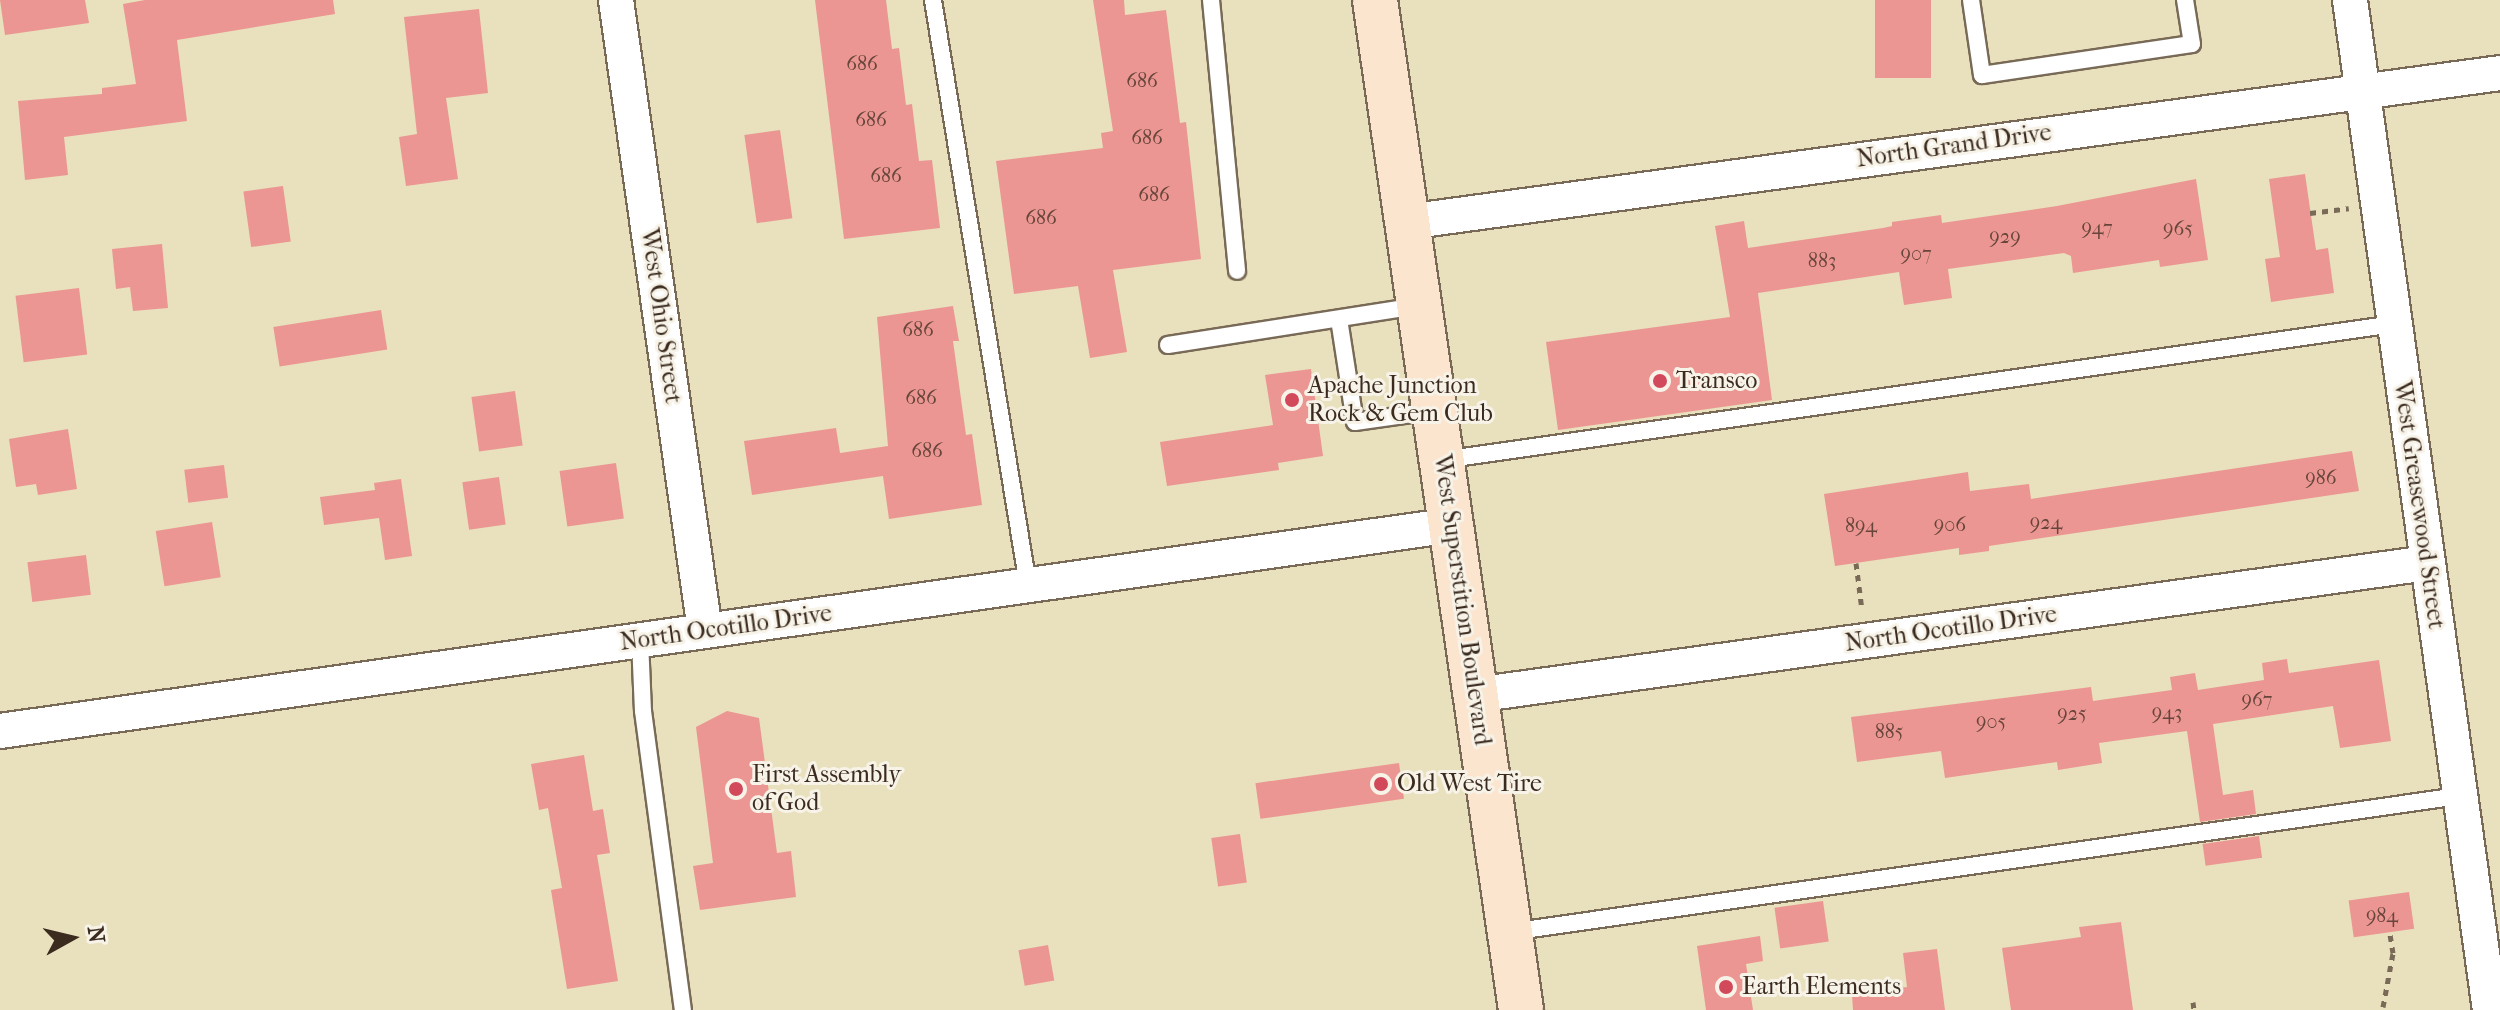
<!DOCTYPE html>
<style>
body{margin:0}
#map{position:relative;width:2500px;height:1010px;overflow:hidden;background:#e9e0bd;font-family:"IM FELL French Canon",serif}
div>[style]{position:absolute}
.building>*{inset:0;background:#eb9692;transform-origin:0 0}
.path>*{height:5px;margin-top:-2.5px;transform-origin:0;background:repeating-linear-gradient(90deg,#786a56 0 6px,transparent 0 12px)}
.roads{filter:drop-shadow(2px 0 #786a56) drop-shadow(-2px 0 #786a56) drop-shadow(0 2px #786a56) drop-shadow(0 -2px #786a56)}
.service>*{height:16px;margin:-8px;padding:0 8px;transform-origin:8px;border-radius:8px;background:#fff}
.minor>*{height:34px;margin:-17px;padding:0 17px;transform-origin:17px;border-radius:17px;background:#fff}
.secondary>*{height:44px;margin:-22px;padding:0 22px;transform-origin:22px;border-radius:22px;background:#fbe5cf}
.dots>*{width:22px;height:22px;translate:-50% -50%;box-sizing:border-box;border:4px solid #f7f3e8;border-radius:50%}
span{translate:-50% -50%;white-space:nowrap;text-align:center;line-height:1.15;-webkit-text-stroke:6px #f7f3e8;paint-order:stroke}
.number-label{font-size:20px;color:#67453b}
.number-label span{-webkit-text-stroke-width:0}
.street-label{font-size:24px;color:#3b2a1e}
.poi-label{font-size:24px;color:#3b2a1e}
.left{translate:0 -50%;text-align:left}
.north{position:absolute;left:32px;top:898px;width:80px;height:80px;-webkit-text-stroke:6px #f7f3e8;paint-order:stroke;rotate:82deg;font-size:22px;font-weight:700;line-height:32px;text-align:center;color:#3b2a1e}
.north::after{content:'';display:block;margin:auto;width:28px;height:36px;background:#3b2a1e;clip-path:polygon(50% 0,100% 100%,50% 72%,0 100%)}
</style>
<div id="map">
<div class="building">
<i style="clip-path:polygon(0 0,85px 0,89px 23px,5px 35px)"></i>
<i style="clip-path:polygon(145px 0,333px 0,335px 14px,177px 40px,187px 121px,64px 137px,68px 175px,25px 180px,18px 101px,102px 94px,102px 88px,136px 84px,123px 4px)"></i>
<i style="clip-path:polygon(815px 0,886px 0,892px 49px,899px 48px,906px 105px,912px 104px,919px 161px,932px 160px,940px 228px,844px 239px)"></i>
<i style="clip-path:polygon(1093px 0,1124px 0,1125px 15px,1166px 10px,1180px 123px,1186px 122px,1201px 259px,1113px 270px,1127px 352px,1090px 358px,1078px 286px,1014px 294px,996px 161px,1103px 148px,1101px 133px,1113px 131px)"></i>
<i style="left:1875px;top:0;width:56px;height:78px"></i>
<i style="clip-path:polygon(479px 9px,488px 93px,446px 98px,458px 179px,406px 186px,399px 137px,417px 134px,404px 17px)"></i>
<i style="left:780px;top:130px;width:89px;height:36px;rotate:82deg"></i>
<i style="clip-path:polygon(2305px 174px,2316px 250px,2328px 248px,2334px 293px,2271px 302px,2265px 259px,2280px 257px,2269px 179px)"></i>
<i style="clip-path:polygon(2196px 179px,2208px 260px,2160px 267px,2159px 260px,2073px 273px,2071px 256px,2064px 253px,1948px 269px,1952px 298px,1904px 305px,1899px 272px,1758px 293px,1772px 400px,1558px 430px,1546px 342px,1730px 317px,1715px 226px,1744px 221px,1748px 248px,1883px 228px,1892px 226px,1892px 222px,1941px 215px,1942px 223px,2057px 206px)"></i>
<i style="left:283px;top:186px;width:56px;height:40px;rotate:82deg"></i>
<i style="clip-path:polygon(162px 244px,168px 308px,133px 311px,130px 287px,116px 289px,112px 249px)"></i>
<i style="left:79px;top:288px;width:67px;height:64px;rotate:83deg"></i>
<i style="clip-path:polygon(953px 306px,959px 341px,953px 341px,966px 435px,972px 434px,982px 505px,889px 519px,883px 476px,752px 495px,744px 441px,836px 428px,840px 453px,888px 446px,877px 317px)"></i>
<i style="left:381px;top:310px;width:40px;height:109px;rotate:81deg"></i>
<i style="clip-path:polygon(1311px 369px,1323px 456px,1278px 463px,1279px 470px,1167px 486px,1160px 442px,1273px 425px,1265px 375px)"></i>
<i style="left:515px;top:391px;width:55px;height:44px;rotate:82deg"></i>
<i style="clip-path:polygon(68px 429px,77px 489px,38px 495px,36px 484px,16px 487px,9px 439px)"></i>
<i style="clip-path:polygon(2352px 451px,2359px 491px,1989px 546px,1989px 551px,1959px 555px,1959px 548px,1835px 566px,1824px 494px,1968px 472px,1970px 491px,2029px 484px,2031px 499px)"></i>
<i style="left:616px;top:463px;width:56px;height:57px;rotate:82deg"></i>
<i style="left:224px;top:465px;width:33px;height:40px;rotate:83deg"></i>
<i style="left:499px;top:477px;width:48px;height:37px;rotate:82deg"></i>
<i style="clip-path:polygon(401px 479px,412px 556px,385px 560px,379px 518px,324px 525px,320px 497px,375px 490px,374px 483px)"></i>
<i style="left:212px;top:522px;width:56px;height:57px;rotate:81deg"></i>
<i style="left:86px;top:555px;width:40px;height:59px;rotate:83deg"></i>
<i style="clip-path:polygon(2287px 659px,2289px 673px,2379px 660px,2391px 741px,2340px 748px,2333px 706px,2213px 724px,2223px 795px,2253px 790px,2256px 814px,2200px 822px,2187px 731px,2099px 743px,2102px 763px,2058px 770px,2057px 762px,1945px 778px,1941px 751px,1857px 762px,1851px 717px,2091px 687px,2093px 701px,2172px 690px,2170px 677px,2195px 673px,2198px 690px,2264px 680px,2262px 663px)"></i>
<i style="clip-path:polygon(727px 711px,759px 718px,777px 853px,791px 851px,796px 897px,700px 910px,693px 866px,713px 863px,696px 727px)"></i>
<i style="clip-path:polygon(584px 755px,593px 811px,603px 809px,610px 853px,597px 855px,618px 981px,567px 989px,551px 890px,562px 888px,548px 808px,539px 810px,531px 764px)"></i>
<i style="left:1399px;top:763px;width:36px;height:145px;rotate:82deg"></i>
<i style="left:1240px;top:834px;width:49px;height:29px;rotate:82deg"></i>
<i style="left:2259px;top:836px;width:22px;height:57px;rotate:82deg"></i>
<i style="left:2409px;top:892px;width:37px;height:61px;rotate:82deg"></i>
<i style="left:1823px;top:901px;width:41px;height:49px;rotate:82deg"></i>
<i style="clip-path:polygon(2121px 922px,2133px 1010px,2011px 1010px,2002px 948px,2081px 937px,2079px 927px)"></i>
<i style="clip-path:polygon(1760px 936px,1763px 961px,1746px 964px,1753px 1010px,1706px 1010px,1697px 946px)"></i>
<i style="left:1048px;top:945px;width:36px;height:30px;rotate:80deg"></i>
<i style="clip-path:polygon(1937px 949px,1945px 1010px,1853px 1010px,1852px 995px,1907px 987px,1903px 953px)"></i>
</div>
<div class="path">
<i style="left:2310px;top:213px;width:39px;rotate:-7deg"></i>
<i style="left:1856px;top:563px;width:47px;rotate:82.7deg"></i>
<i style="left:2193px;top:1002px;width:8px;rotate:83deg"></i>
<i style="left:2383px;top:1007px;width:55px;rotate:-79.5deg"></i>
<i style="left:2393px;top:953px;width:20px;rotate:-99deg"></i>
</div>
<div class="roads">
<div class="service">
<i style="left:933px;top:0;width:593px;rotate:80.78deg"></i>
<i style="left:1211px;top:0;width:272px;rotate:84.5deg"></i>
<i style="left:1971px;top:0;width:76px;rotate:81.7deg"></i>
<i style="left:1982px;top:75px;width:212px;rotate:-8.4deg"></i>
<i style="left:2192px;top:44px;width:45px;rotate:-99deg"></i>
<i style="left:1339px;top:319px;width:104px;rotate:81.2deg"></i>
<i style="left:1355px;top:422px;width:78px;rotate:-8.1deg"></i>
<i style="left:1168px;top:345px;width:253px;rotate:-8.9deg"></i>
<i style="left:1442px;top:460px;width:962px;rotate:-8.13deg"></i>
<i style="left:640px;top:640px;width:71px;rotate:87.6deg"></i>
<i style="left:643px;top:711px;width:302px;rotate:82.4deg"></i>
<i style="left:1510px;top:932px;width:959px;rotate:-8.16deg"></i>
</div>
<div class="minor">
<i style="left:616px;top:0;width:637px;rotate:81.97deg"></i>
<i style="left:2350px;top:0;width:1020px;rotate:82.11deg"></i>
<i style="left:1407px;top:222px;width:1103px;rotate:-7.76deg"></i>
<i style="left:1475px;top:695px;width:961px;rotate:-7.89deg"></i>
<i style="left:0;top:731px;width:1468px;rotate:-8.07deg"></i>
</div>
<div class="secondary">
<i style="left:1375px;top:0;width:1020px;rotate:81.77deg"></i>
</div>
</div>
<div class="dots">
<i style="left:1660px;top:381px;background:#d1495b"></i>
<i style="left:1292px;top:400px;background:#d1495b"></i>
<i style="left:1381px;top:784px;background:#d1495b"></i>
<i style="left:736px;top:789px;background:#d1495b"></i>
<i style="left:1726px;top:987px;background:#d1495b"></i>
</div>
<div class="number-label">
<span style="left:862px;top:63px">686</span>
<span style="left:1142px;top:80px">686</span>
<span style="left:871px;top:119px">686</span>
<span style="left:1147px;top:137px">686</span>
<span style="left:886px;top:175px">686</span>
<span style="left:1154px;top:194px">686</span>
<span style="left:1041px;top:217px">686</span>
<span style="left:2097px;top:227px">947</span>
<span style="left:2178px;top:228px">965</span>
<span style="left:2005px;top:236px">929</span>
<span style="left:1916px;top:253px">907</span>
<span style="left:1822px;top:260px">883</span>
<span style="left:918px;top:329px">686</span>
<span style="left:921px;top:397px">686</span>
<span style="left:927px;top:450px">686</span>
<span style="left:2321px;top:477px">986</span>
<span style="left:2046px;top:522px">924</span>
<span style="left:1950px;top:524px">906</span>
<span style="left:1861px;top:525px">894</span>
<span style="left:2257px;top:699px">967</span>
<span style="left:2167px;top:712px">943</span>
<span style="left:2072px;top:713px">925</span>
<span style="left:1991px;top:721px">905</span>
<span style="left:1889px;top:731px">885</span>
<span style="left:2382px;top:915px">984</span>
</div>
<div class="street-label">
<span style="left:1954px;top:146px;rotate:-8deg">North Grand Drive</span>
<span style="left:661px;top:316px;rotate:82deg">West Ohio Street</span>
<span style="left:2419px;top:505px;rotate:82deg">West Greasewood Street</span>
<span style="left:1462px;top:600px;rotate:82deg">West Superstition Boulevard</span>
<span style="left:726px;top:628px;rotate:-8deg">North Ocotillo Drive</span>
<span style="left:1951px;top:629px;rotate:-8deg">North Ocotillo Drive</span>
</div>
<div class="poi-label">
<span class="left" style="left:1676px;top:381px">Transco</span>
<span class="left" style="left:1308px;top:400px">Apache Junction<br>Rock &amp; Gem Club</span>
<span class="left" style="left:752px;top:789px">First Assembly<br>of God</span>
<span class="left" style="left:1397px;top:784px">Old West Tire</span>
<span class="left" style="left:1742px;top:987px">Earth Elements</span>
</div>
<div class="north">N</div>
</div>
